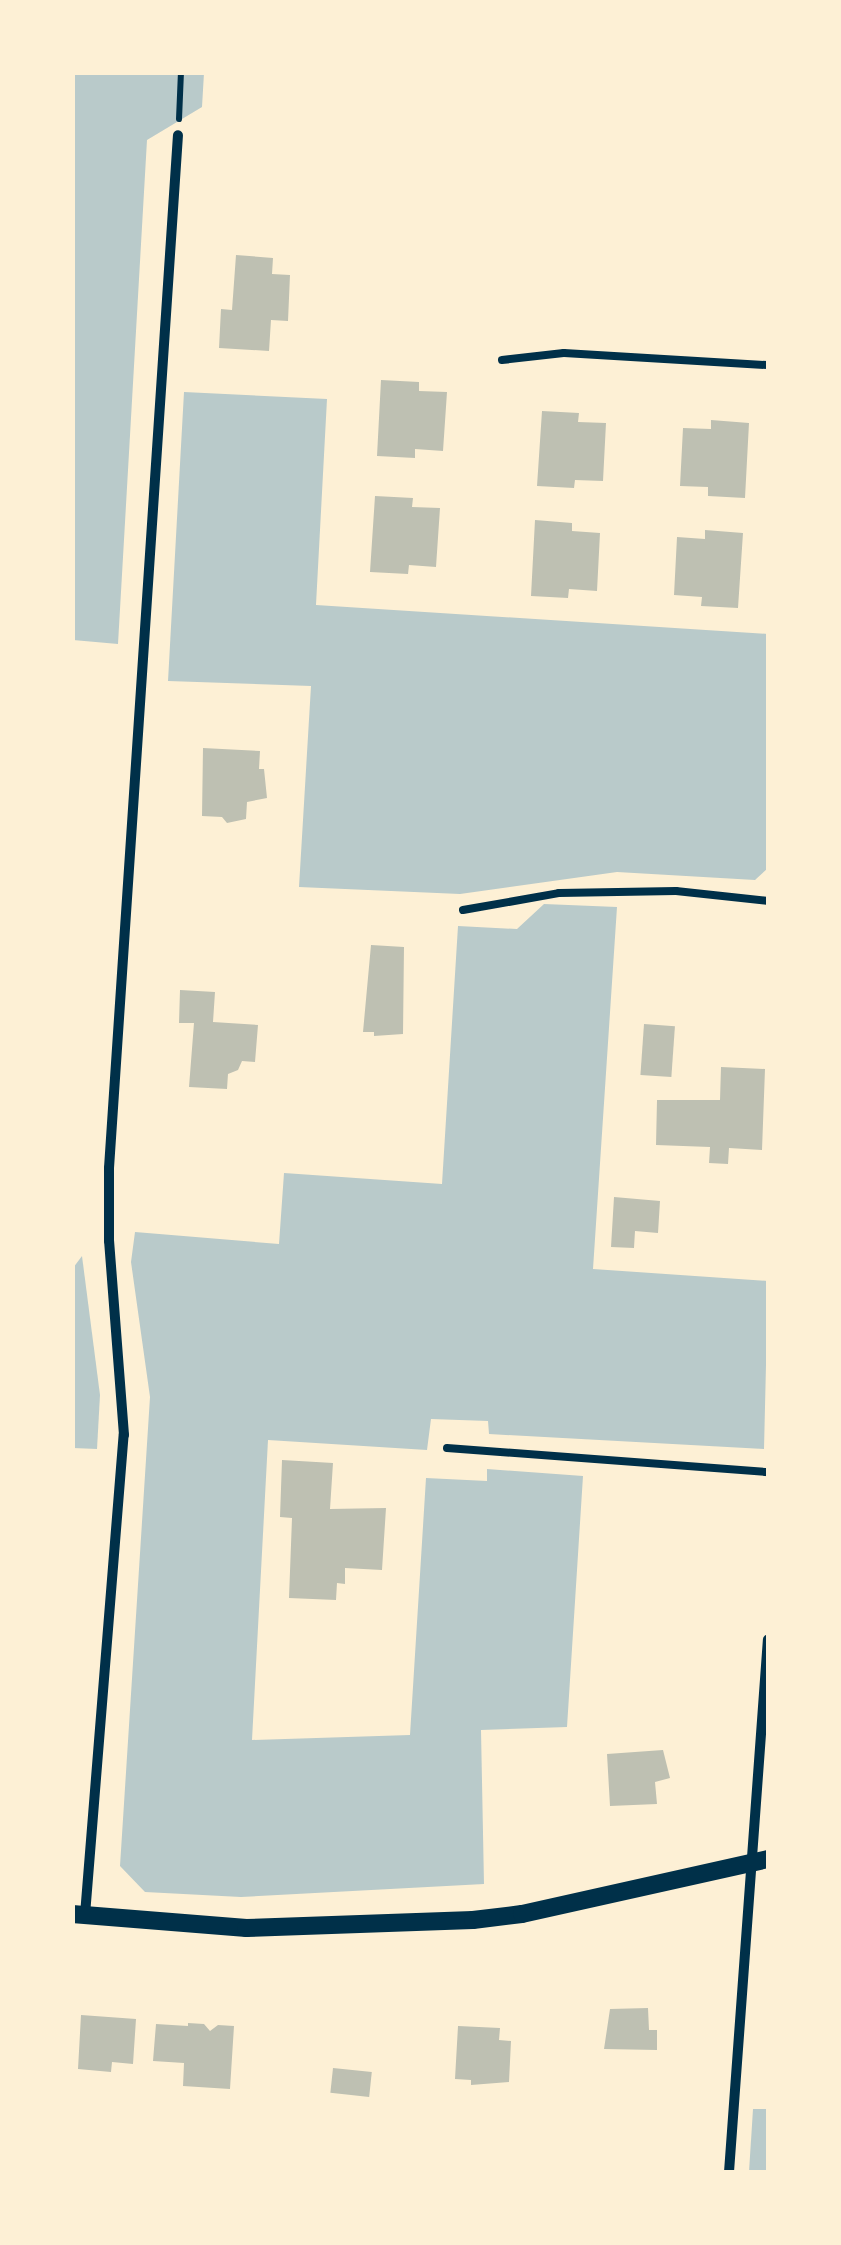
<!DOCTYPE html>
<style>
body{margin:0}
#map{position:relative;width:841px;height:2245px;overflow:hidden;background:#fdf0d5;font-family:Lato,sans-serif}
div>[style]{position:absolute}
.green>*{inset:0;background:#b9caca}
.building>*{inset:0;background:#bec0b2;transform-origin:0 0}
.path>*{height:6px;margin:-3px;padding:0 3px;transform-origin:3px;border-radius:3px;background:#003049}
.service>*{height:8px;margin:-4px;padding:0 4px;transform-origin:4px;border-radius:4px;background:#003049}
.minor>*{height:10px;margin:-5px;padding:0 5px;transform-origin:5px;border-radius:5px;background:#003049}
.tertiary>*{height:18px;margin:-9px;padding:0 9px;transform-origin:9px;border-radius:9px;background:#003049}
span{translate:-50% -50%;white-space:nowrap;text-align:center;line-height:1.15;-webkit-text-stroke:8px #fdf0d5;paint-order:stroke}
.frame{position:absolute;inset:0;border:75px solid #fdf0d5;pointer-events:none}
</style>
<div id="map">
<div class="green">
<i style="clip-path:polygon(72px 73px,204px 73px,202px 107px,147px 140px,118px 644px,73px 640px)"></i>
<i style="clip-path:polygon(184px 392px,327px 399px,316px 605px,768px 634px,768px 868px,755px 880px,617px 872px,460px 894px,299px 887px,311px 686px,168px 681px)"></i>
<i style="clip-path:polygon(544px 904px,617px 907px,593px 1269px,768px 1281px,764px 1449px,489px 1434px,488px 1421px,431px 1419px,427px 1450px,268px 1440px,252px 1740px,410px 1735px,426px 1478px,487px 1481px,487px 1469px,583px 1476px,567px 1727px,481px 1730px,484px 1884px,241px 1897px,145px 1892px,120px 1866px,150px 1397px,131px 1262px,135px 1232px,279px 1244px,284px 1173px,442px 1184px,458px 926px,517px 929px)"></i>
<i style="clip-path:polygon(82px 1256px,100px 1395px,97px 1449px,73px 1448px,73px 1268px)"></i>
<i style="clip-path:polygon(753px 2109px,768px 2109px,768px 2172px,749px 2172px)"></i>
</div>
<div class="building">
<i style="clip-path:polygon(236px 255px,273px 258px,272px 274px,290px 275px,288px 321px,271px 320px,269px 351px,219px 348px,221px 309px,232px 310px)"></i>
<i style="clip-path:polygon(381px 380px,419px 382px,419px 391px,447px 392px,443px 451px,415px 449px,415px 458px,377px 456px)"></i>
<i style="clip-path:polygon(542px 411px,579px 413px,578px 422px,606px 423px,603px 481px,575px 480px,574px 488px,537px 486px)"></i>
<i style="clip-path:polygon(711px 420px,749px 423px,745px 498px,708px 496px,708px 487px,680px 486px,683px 428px,711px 429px)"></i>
<i style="clip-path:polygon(375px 496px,413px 498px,412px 507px,440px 508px,436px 567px,409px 565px,408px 574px,370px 572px)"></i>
<i style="clip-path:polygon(535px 520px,572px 523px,572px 531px,600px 533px,597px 591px,569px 589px,568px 598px,531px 596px)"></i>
<i style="clip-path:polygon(705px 530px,743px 533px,738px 608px,701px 606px,702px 597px,674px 595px,677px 537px,705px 539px)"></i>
<i style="clip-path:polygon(203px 748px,260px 751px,259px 769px,264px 769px,267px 798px,247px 802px,246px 819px,227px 823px,222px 817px,202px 816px)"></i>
<i style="clip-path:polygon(371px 945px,404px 947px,403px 1034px,374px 1036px,374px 1032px,363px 1032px)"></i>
<i style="clip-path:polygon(180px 990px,215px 992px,213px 1022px,258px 1025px,255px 1062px,242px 1061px,238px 1070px,228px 1074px,227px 1089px,189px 1087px,194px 1023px,179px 1023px)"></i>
<i style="left:644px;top:1024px;width:31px;height:51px;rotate:4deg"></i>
<i style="clip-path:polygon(721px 1067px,765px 1069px,762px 1150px,729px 1148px,728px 1164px,709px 1163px,710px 1147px,656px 1145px,657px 1100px,720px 1100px)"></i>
<i style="clip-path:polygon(614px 1197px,660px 1201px,658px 1233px,635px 1231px,634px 1248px,611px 1247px)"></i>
<i style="clip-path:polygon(282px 1460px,333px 1463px,330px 1509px,386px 1508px,382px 1570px,345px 1568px,345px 1584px,337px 1583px,336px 1600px,289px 1598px,292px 1518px,280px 1517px)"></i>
<i style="clip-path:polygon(663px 1750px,670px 1778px,655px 1782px,657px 1804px,610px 1806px,607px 1754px)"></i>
<i style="clip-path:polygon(648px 2008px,649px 2030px,657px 2030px,657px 2050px,604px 2049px,610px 2009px)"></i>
<i style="clip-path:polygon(81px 2015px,136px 2019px,133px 2064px,112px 2062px,111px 2072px,78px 2069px)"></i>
<i style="clip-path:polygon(188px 2023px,204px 2024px,210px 2031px,218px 2025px,234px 2026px,230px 2089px,183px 2086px,184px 2063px,153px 2061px,156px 2024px,188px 2026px)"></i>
<i style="clip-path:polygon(458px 2026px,500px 2028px,499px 2040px,511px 2041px,509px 2082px,471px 2085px,471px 2080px,455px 2079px)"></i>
<i style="left:333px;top:2068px;width:39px;height:25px;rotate:6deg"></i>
</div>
<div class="path">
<i style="left:179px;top:119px;width:47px;rotate:-87.6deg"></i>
</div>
<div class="service">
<i style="left:502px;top:360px;width:62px;rotate:-6.4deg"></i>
<i style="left:564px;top:353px;width:204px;rotate:3.4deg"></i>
<i style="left:463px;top:910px;width:97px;rotate:-10deg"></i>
<i style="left:559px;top:893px;width:117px;rotate:-1deg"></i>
<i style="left:676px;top:891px;width:93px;rotate:6.2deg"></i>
<i style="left:447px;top:1448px;width:322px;rotate:4.3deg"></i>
</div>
<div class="minor">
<i style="left:85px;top:1915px;width:482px;rotate:-85.4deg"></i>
<i style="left:124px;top:1435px;width:195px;rotate:-94.4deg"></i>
<i style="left:109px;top:1241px;width:73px;rotate:-90deg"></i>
<i style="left:109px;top:1168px;width:1035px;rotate:-86.18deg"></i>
<i style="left:729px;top:2172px;width:534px;rotate:-85.82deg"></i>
</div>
<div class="tertiary">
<i style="left:72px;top:1914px;width:175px;rotate:4.6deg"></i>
<i style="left:246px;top:1928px;width:227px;rotate:-2deg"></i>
<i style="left:473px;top:1920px;width:49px;rotate:-7deg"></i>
<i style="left:522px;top:1914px;width:252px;rotate:-12.6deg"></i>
</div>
<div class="frame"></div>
</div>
